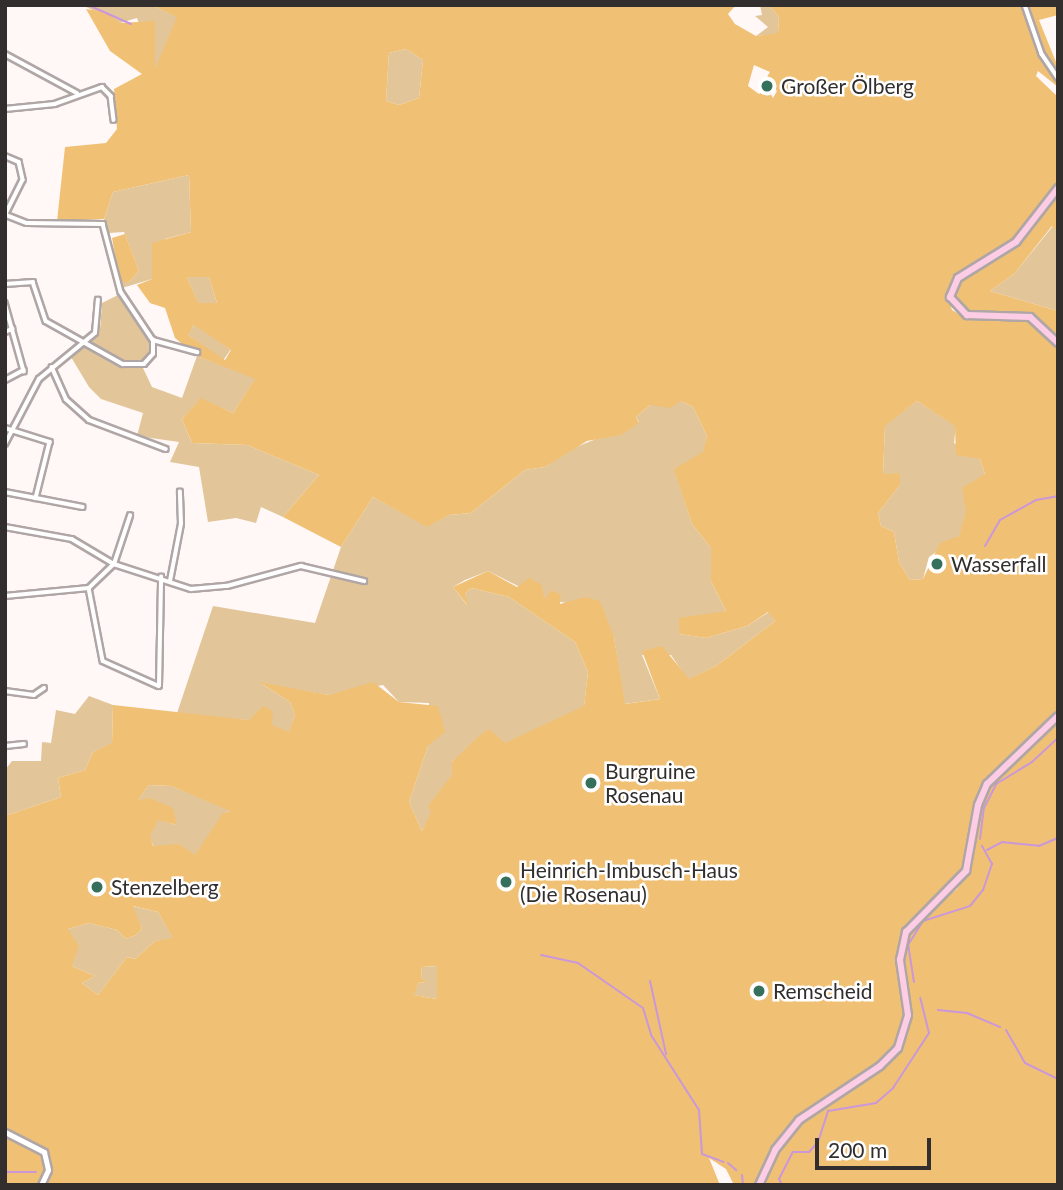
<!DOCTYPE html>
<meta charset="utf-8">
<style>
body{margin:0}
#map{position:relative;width:1063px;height:1190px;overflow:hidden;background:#fff8f7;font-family:Lato,sans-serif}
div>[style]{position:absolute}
.green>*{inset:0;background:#e2c69a;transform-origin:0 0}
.forest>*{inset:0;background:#f0c175}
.stream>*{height:2px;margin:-1px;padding:0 1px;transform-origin:1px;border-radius:1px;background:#ca97d9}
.roads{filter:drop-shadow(2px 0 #b0a6a5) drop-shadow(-2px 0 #b0a6a5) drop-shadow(0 2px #b0a6a5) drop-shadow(0 -2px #b0a6a5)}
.minor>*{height:3.5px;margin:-1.75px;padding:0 1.75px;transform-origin:1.75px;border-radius:1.75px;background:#fff}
.secondary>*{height:5px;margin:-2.5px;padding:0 2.5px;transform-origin:2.5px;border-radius:2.5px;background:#fff}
.primary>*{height:6px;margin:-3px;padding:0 3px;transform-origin:3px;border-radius:3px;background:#fdcde5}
.dots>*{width:19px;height:19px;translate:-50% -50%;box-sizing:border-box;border:4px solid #fff;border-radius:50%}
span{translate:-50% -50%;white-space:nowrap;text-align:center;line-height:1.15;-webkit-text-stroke:5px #fff;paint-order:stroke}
.poi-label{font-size:21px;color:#332e2e}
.left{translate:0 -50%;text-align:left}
.frame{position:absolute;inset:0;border:7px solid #332e2e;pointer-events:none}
.scale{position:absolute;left:815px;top:1138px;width:116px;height:32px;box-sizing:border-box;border:4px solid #332e2e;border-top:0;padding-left:9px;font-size:21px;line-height:24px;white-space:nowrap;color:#332e2e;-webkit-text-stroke:5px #fff;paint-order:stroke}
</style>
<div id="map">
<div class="green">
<i style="clip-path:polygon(82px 5px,152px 5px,178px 17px,160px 66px,155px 70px,137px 18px,120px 23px)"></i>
<i style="clip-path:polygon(760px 5px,769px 5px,779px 17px,778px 34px,756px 36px,768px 27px,755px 16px,762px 15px)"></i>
<i style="clip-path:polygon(406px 49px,423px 60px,419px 98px,399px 105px,386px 101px,389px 53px)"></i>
<i style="clip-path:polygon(189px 175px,191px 232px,165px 239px,152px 279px,122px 288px,120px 282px,129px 282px,139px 271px,124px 232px,109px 233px,104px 219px,113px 192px)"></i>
<i style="clip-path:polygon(1053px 226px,1058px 232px,1058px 311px,990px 291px,1014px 274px)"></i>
<i style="clip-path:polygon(187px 277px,209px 277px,217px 303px,198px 304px)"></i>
<i style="clip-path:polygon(120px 294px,152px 344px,143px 368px,152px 387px,182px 398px,197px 356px,256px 378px,233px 413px,201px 399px,182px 419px,192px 443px,247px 445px,319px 475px,283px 517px,261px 507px,256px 523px,236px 518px,208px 522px,199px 467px,170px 462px,179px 442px,137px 436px,143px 413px,101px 399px,89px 387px,71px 357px,100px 329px,102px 303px)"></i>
<i style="left:195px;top:324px;width:44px;height:13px;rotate:36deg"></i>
<i style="clip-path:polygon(681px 401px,693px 407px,707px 436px,704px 452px,675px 470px,692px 524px,711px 548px,711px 581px,726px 611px,679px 634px,706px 638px,747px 626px,769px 612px,775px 621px,716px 666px,688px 680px,671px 655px,642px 655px,660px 699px,624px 704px,614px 637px,567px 603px,544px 599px,488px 571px,465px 580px,453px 587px,467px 605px,465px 594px,471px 588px,509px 597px,575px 642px,588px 672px,584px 707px,505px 744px,462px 754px,452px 762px,452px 775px,422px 831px,409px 802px,428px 746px,429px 703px,399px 702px,383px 685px,329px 695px,262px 684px,290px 702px,295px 715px,289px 733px,249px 720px,176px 716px,213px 606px,315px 623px,341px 547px,373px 497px,427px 526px,449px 515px,471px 513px,525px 470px,545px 467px,571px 449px,639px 422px,636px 417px,650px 405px)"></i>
<i style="clip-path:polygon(917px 401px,956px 426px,954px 443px,980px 459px,985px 474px,959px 536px,929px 557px,923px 579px,910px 580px,899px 562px,894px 532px,881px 526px,878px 513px,900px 485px,883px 474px,885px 425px)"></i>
<i style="clip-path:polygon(89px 696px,113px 705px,112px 744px,93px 752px,85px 770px,58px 778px,61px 797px,5px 816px,5px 770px,12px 761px,41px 761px,42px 742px,51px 743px,56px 710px,75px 714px)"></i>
<i style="clip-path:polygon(149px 785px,171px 786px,231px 810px,222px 815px,195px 856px,154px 847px,149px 836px,158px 819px,176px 825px,137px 801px)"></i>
<i style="clip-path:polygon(132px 906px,158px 912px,174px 939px,155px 941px,135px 959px,127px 957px,98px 995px,82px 983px,95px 976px,72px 966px,68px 929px,89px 923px,117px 930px,126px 939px,136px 935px,142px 929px)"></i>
<i style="clip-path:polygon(438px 966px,437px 999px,413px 995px,419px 982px,426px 983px,421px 977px,422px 967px)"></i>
</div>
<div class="forest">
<i style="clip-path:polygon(evenodd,152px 5px,736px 5px,728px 14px,735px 24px,756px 36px,778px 33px,779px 17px,769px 5px,1058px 7px,1058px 15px,1039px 20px,1058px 67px,1058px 87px,1038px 71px,1036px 76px,1058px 97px,1058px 184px,1020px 234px,957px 275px,947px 293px,952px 310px,964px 317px,1033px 322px,1058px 350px,1058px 710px,988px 778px,972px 813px,966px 864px,902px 934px,898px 964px,906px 1017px,896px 1046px,885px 1059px,798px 1116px,778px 1138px,756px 1185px,734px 1185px,726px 1169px,709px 1158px,720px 1185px,5px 1185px,5px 816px,61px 797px,58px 778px,85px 770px,93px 752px,112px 743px,113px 705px,249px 720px,263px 706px,273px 711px,272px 725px,289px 732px,295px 715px,290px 702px,259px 682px,329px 695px,373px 682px,399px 702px,438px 706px,445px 732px,428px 746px,409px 802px,422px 831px,431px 812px,428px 806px,452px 775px,452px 762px,478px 737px,489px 729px,505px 743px,584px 706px,588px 672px,575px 642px,509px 597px,471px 588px,465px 594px,469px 607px,453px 587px,488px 571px,517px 587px,529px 578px,542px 585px,544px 599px,552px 590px,561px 595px,560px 604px,585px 597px,600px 601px,614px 637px,625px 704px,660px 699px,642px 651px,662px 646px,689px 679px,716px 666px,775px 621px,768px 612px,747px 626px,706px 638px,679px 634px,679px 618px,726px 611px,711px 581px,711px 548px,692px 524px,674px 469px,703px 452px,707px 436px,693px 407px,681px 401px,670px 408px,650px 405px,636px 417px,639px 423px,621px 435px,587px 441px,545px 467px,525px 470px,471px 513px,449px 515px,427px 527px,373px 497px,341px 547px,283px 517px,319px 475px,247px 445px,192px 443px,182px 419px,201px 398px,233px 413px,255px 379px,197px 356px,175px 338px,165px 308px,150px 303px,137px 285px,152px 279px,152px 243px,191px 232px,189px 175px,113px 192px,104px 219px,57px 221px,65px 147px,106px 143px,117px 129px,114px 89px,142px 74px,110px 51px,86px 9px,106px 12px,120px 23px,155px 21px,155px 69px,177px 17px,152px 5px,406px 49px,423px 60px,419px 98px,399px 105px,386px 101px,389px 53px,406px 49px,152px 5px,754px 65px,770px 72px,765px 80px,777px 91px,773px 98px,768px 89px,759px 94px,748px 86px,754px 65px,152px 5px,187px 277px,209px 277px,217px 303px,198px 303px,187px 277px,152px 5px,194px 325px,231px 350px,225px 360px,188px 335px,194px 325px,152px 5px,917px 401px,955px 426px,956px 455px,980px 459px,985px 474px,962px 488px,966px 511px,959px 536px,940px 543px,923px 579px,910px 580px,899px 562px,894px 532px,881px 526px,878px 513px,900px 485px,900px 473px,883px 474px,885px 426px,917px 401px,152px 5px,149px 785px,171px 786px,230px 811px,222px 814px,195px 855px,179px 844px,153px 846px,150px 836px,158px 820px,177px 825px,173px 808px,150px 798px,138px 800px,149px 785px,152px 5px,133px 906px,158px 912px,173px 938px,155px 941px,135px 959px,127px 957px,98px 995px,82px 983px,95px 976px,72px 966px,79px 946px,68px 929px,89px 923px,117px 930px,126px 939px,136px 935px,142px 929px,133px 906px,152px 5px,437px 966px,437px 999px,414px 995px,419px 982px,427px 983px,421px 977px,422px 967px,437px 966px)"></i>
<i style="clip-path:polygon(1058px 192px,1058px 232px,1052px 226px,1014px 274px,990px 291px,1058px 311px,1058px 338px,1029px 314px,965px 311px,953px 298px,955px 286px,1017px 244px)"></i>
<i style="clip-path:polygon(125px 234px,139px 271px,129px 282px,120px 282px,112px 238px)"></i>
<i style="clip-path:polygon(1058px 720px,1058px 1185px,761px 1185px,772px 1159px,798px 1125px,898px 1052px,911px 1018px,904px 950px,913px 924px,957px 889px,968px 873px,979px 808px,991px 784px)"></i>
</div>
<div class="stream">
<i style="left:88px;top:5px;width:47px;rotate:23.8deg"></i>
<i style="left:985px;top:546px;width:30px;rotate:-60deg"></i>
<i style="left:1000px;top:520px;width:41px;rotate:-29.1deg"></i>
<i style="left:1036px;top:500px;width:22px;rotate:-10deg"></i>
<i style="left:980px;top:839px;width:31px;rotate:-83deg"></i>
<i style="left:984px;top:808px;width:27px;rotate:-63deg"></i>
<i style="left:996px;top:784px;width:42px;rotate:-31.4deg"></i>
<i style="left:1032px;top:762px;width:35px;rotate:-43deg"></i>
<i style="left:987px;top:850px;width:17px;rotate:-28deg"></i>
<i style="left:1002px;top:842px;width:37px;rotate:6deg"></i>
<i style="left:1039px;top:846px;width:21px;rotate:-23deg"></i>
<i style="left:541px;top:955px;width:38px;rotate:12deg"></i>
<i style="left:578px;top:963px;width:79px;rotate:34.7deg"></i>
<i style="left:643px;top:1008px;width:28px;rotate:73deg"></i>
<i style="left:651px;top:1035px;width:89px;rotate:57.4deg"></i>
<i style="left:699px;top:1110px;width:44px;rotate:86.1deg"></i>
<i style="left:702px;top:1154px;width:23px;rotate:20deg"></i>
<i style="left:650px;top:981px;width:75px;rotate:77.6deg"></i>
<i style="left:914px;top:982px;width:37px;rotate:-99deg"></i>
<i style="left:908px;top:945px;width:28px;rotate:-58deg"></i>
<i style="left:923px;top:921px;width:49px;rotate:-17.7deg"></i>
<i style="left:970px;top:906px;width:21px;rotate:-51deg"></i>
<i style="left:983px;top:890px;width:28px;rotate:-71deg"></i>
<i style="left:992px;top:864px;width:21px;rotate:-119deg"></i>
<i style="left:938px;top:1010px;width:29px;rotate:6deg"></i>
<i style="left:967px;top:1013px;width:36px;rotate:23deg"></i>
<i style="left:1006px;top:1030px;width:38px;rotate:60deg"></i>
<i style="left:1025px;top:1063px;width:37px;rotate:26deg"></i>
<i style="left:728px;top:1163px;width:11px;rotate:41deg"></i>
<i style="left:5px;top:1172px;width:31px"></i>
<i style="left:742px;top:1175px;width:10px;rotate:84deg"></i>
<i style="left:782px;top:1185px;width:7px;rotate:-117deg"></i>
<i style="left:779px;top:1179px;width:30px;rotate:-63deg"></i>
<i style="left:793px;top:1152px;width:16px"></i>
<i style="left:809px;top:1152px;width:13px;rotate:-48deg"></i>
<i style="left:818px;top:1142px;width:33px;rotate:-72deg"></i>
<i style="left:828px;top:1111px;width:49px;rotate:-9.5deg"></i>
<i style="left:876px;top:1103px;width:23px;rotate:-41deg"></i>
<i style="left:893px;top:1088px;width:66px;rotate:-56.8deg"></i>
<i style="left:929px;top:1033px;width:36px;rotate:-104deg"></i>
</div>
<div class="roads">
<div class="minor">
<i style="left:1025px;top:5px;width:52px;rotate:70.9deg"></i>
<i style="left:1042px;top:54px;width:29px;rotate:56deg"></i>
<i style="left:5px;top:54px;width:82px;rotate:28.4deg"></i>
<i style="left:5px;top:109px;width:50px;rotate:-5.7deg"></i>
<i style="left:55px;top:104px;width:50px;rotate:-19.9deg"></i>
<i style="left:102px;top:87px;width:13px;rotate:45deg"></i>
<i style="left:111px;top:96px;width:24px;rotate:83deg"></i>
<i style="left:5px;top:156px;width:15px;rotate:23deg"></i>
<i style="left:19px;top:162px;width:18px;rotate:77deg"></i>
<i style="left:23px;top:180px;width:40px;rotate:116.6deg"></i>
<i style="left:6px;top:215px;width:22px;rotate:21deg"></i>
<i style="left:27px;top:223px;width:76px;rotate:0.8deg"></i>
<i style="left:103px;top:224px;width:70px;rotate:75.2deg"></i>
<i style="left:121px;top:292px;width:58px;rotate:56.3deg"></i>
<i style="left:153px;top:340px;width:46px;rotate:15.3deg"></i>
<i style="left:5px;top:284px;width:28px;rotate:-4deg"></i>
<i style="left:33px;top:282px;width:41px;rotate:71.6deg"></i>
<i style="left:46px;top:321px;width:88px;rotate:29.2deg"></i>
<i style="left:123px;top:364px;width:21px"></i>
<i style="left:144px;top:364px;width:13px;rotate:-48deg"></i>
<i style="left:153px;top:354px;width:14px;rotate:-90deg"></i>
<i style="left:5px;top:303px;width:71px;rotate:74.4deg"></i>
<i style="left:5px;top:332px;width:8px;rotate:-23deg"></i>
<i style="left:52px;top:367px;width:35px;rotate:66deg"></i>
<i style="left:66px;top:399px;width:31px;rotate:42deg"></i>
<i style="left:89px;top:420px;width:82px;rotate:20.6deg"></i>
<i style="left:5px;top:380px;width:21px;rotate:-28deg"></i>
<i style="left:5px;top:428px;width:47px;rotate:17.3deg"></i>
<i style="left:50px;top:442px;width:58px;rotate:104deg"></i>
<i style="left:5px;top:444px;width:73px;rotate:-62.4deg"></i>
<i style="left:39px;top:379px;width:72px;rotate:-39.4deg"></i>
<i style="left:95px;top:333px;width:33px;rotate:-85deg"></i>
<i style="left:5px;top:492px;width:79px;rotate:10.9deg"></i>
<i style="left:5px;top:527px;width:68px;rotate:10.2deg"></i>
<i style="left:72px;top:539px;width:49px;rotate:30.8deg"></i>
<i style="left:114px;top:564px;width:51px;rotate:-71.6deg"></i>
<i style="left:170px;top:581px;width:58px;rotate:-79.1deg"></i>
<i style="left:181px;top:524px;width:32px;rotate:-92deg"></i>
<i style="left:89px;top:588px;width:74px;rotate:79.1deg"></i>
<i style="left:103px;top:661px;width:61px;rotate:24.1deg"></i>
<i style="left:159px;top:686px;width:109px;rotate:-88.9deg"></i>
<i style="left:5px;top:596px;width:84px;rotate:-5.4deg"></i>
<i style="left:89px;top:588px;width:35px;rotate:-44deg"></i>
<i style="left:114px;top:564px;width:81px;rotate:18deg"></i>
<i style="left:191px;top:589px;width:36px;rotate:-5deg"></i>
<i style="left:227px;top:586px;width:77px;rotate:-15.1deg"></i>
<i style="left:301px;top:566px;width:65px;rotate:13.4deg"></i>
<i style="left:5px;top:691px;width:29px;rotate:8deg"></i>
<i style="left:34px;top:695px;width:12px;rotate:-35deg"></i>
<i style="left:5px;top:746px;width:19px;rotate:-6deg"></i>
</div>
<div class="secondary">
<i style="left:5px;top:1132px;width:44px;rotate:27.1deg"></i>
<i style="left:44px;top:1152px;width:18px;rotate:77deg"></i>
<i style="left:48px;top:1170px;width:17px;rotate:115deg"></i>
</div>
<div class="primary">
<i style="left:1058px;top:188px;width:68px;rotate:127.9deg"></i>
<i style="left:1016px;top:242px;width:68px;rotate:148.2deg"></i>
<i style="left:958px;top:278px;width:21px;rotate:113deg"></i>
<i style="left:950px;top:297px;width:25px;rotate:47deg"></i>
<i style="left:967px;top:315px;width:63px;rotate:1.8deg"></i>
<i style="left:1030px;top:317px;width:38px;rotate:43deg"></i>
<i style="left:759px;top:1185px;width:38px;rotate:-65deg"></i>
<i style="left:775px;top:1150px;width:38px;rotate:-51deg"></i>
<i style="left:799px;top:1120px;width:97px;rotate:-33.7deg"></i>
<i style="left:880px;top:1066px;width:25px;rotate:-45deg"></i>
<i style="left:898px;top:1048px;width:34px;rotate:-73deg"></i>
<i style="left:908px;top:1015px;width:56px;rotate:-98.3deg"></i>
<i style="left:900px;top:960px;width:29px;rotate:-78deg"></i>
<i style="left:906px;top:932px;width:86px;rotate:-45.5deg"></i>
<i style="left:966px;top:871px;width:67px;rotate:-79.7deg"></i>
<i style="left:978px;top:805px;width:23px;rotate:-67deg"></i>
<i style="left:987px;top:784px;width:98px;rotate:-43.8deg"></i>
</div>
</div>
<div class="dots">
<i style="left:767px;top:86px;background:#34705c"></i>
<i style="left:937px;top:564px;background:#34705c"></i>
<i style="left:591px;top:783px;background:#34705c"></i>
<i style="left:506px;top:882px;background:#34705c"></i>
<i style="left:97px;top:887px;background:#34705c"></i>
<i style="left:759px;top:991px;background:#34705c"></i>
</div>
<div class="poi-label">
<span class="left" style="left:781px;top:86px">Großer Ölberg</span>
<span class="left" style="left:951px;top:564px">Wasserfall</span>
<span class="left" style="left:605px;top:783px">Burgruine<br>Rosenau</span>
<span class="left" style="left:520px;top:882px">Heinrich-Imbusch-Haus<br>(Die Rosenau)</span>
<span class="left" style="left:111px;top:887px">Stenzelberg</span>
<span class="left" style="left:773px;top:991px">Remscheid</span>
</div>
<div class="frame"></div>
<div class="scale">200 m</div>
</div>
